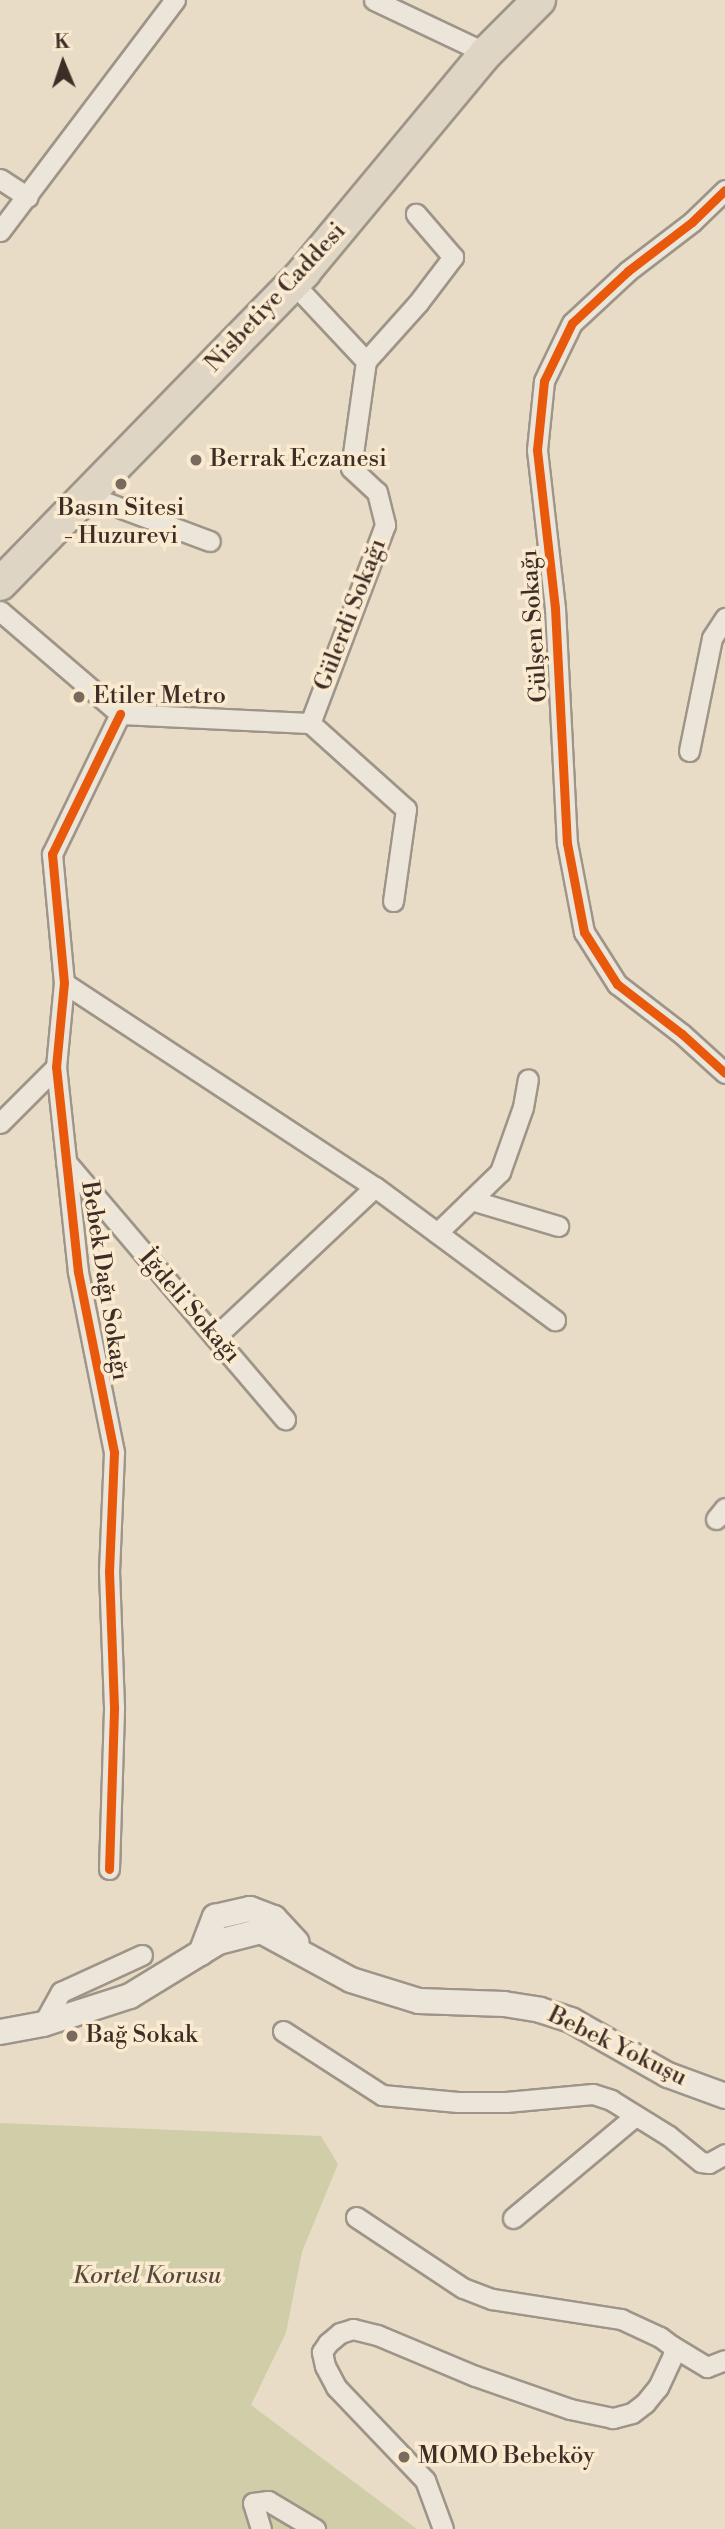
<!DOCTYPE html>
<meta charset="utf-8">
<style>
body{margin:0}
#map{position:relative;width:725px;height:2529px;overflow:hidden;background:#e9dcc6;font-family:"Libre Bodoni",serif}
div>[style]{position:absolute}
.green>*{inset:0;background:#d0cea8}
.roads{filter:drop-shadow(2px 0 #9e9588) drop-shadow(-2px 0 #9e9588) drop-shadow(0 2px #9e9588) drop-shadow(0 -2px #9e9588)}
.minor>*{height:19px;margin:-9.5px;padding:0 9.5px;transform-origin:9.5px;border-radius:9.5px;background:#ece5da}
.tertiary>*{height:24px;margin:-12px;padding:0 12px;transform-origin:12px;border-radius:12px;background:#ece5da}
.primary>*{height:32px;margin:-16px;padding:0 16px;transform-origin:16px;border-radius:16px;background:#dfd5c5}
.cycleway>*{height:9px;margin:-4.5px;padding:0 4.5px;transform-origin:4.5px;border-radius:4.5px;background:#e8590c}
.dots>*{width:19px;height:19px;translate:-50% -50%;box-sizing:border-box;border:4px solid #faead0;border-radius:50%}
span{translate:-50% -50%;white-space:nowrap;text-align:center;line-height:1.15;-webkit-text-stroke:7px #faead0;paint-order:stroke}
.street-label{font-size:24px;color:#3d2d26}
.poi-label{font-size:24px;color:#3d2d26}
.left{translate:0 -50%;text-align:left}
.park-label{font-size:24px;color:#564b3b;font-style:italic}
.north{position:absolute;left:28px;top:28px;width:70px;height:70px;-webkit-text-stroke:5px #faead0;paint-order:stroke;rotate:358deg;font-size:19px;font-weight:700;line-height:28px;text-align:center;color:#3d2d26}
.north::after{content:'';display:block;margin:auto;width:24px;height:32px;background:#3d2d26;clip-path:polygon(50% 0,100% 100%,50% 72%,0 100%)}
</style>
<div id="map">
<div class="green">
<i style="clip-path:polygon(0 2123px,321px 2136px,338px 2164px,302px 2252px,286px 2333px,251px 2405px,417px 2529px,0 2529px)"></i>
</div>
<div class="roads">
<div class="minor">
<i style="left:374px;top:0;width:124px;rotate:25.3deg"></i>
<i style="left:0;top:179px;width:33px;rotate:33deg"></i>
<i style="left:725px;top:190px;width:46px;rotate:135.9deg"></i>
<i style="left:692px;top:222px;width:81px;rotate:142.6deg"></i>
<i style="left:628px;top:271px;width:76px;rotate:137.1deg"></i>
<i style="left:572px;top:323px;width:64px;rotate:115.8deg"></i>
<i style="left:544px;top:381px;width:69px;rotate:95.8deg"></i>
<i style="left:537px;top:450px;width:159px;rotate:83.5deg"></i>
<i style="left:555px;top:608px;width:235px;rotate:87.1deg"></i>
<i style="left:567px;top:843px;width:91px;rotate:79.2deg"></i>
<i style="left:584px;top:932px;width:62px;rotate:57.6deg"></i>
<i style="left:617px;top:984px;width:82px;rotate:37.6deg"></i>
<i style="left:682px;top:1034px;width:58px;rotate:42.2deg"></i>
<i style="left:0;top:231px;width:290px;rotate:-52.9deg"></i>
<i style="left:293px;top:283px;width:107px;rotate:46.9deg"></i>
<i style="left:366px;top:361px;width:108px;rotate:98deg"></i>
<i style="left:351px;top:468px;width:35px;rotate:43deg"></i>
<i style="left:377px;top:492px;width:34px;rotate:76deg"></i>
<i style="left:385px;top:525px;width:212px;rotate:110.7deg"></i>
<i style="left:366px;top:361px;width:78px;rotate:-48.1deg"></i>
<i style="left:418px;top:303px;width:58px;rotate:-52.7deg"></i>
<i style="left:453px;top:257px;width:57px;rotate:-130.7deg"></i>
<i style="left:86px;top:495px;width:132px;rotate:20.4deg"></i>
<i style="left:0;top:611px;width:158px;rotate:40.6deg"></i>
<i style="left:120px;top:714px;width:190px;rotate:2.7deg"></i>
<i style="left:310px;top:723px;width:129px;rotate:41.9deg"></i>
<i style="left:406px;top:809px;width:93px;rotate:98deg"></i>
<i style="left:689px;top:751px;width:115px;rotate:-78.5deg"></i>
<i style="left:712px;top:638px;width:24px;rotate:-57deg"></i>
<i style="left:64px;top:983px;width:372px;rotate:33.3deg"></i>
<i style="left:375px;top:1187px;width:224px;rotate:36.5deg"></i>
<i style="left:0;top:1123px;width:79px;rotate:-45deg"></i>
<i style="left:66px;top:1162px;width:338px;rotate:49.6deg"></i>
<i style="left:471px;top:1200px;width:91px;rotate:16.6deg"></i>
<i style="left:437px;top:1233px;width:88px;rotate:-44.1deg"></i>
<i style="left:500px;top:1172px;width:69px;rotate:-70.5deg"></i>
<i style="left:523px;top:1107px;width:28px;rotate:-80deg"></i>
<i style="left:215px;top:1337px;width:219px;rotate:-43.2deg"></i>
<i style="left:716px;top:1519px;width:14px;rotate:-51deg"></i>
<i style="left:109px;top:1869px;width:162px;rotate:-88.2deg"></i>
<i style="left:114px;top:1707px;width:135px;rotate:-92.1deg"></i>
<i style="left:109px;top:1572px;width:120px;rotate:-87.6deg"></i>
<i style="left:114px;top:1452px;width:184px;rotate:-101.3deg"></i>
<i style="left:78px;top:1272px;width:206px;rotate:-96.1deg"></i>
<i style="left:56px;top:1067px;width:84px;rotate:-84.6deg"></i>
<i style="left:64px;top:983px;width:130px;rotate:-95.3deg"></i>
<i style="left:52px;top:854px;width:156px;rotate:-64.1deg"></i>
<i style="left:43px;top:2024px;width:37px;rotate:-61deg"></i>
<i style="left:61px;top:1992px;width:89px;rotate:-24.6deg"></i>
<i style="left:283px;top:2031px;width:118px;rotate:32.9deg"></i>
<i style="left:382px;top:2095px;width:76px;rotate:5.3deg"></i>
<i style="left:458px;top:2102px;width:48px"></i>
<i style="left:506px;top:2102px;width:87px;rotate:-5.3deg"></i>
<i style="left:593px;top:2094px;width:19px;rotate:18deg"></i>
<i style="left:611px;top:2100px;width:68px;rotate:31.8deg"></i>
<i style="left:669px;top:2136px;width:41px;rotate:39.1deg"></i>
<i style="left:701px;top:2162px;width:8px;rotate:7deg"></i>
<i style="left:709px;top:2163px;width:18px;rotate:-29deg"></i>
<i style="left:356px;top:2217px;width:128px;rotate:33.6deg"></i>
<i style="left:463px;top:2288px;width:31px;rotate:21deg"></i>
<i style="left:492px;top:2299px;width:131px;rotate:8.8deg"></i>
<i style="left:621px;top:2319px;width:43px;rotate:24.8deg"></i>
<i style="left:660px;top:2337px;width:15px;rotate:37deg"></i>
<i style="left:672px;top:2346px;width:7px;rotate:74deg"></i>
<i style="left:674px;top:2353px;width:38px;rotate:115deg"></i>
<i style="left:658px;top:2387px;width:21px;rotate:129deg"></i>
<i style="left:645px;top:2403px;width:16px;rotate:142deg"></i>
<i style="left:632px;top:2413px;width:20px;rotate:165deg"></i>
<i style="left:613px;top:2418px;width:44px;rotate:-168.2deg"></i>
<i style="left:570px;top:2409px;width:101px;rotate:-160.8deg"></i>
<i style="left:475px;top:2376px;width:106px;rotate:-157.3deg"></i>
<i style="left:377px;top:2335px;width:25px;rotate:-166deg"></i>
<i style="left:353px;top:2329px;width:14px;rotate:163deg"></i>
<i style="left:340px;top:2333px;width:16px;rotate:140deg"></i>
<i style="left:328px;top:2343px;width:11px;rotate:124deg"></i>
<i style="left:322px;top:2352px;width:14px;rotate:78deg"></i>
<i style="left:325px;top:2366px;width:24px;rotate:62deg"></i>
<i style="left:336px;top:2387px;width:129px;rotate:46.3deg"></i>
<i style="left:425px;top:2480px;width:52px;rotate:69.8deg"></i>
<i style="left:513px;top:2218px;width:159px;rotate:-39.9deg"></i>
<i style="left:672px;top:2346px;width:41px;rotate:31deg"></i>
<i style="left:707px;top:2367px;width:19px;rotate:-21deg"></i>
<i style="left:261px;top:2529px;width:27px;rotate:-107deg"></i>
<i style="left:253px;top:2503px;width:15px;rotate:-8deg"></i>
<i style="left:268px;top:2501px;width:55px;rotate:30.8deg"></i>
</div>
<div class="tertiary">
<i style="left:201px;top:1953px;width:39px;rotate:-69deg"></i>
<i style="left:215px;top:1917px;width:36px;rotate:-13deg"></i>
<i style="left:250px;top:1909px;width:26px;rotate:21deg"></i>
<i style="left:274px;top:1918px;width:33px;rotate:47deg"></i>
<i style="left:0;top:2032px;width:44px;rotate:-10.5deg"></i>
<i style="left:43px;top:2024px;width:91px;rotate:-17.8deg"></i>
<i style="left:130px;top:1996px;width:103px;rotate:-31.5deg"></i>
<i style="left:218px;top:1942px;width:44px;rotate:-14.3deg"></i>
<i style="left:261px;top:1931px;width:102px;rotate:28.6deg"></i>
<i style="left:351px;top:1980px;width:71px;rotate:17.2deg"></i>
<i style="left:419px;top:2001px;width:85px;rotate:2deg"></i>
<i style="left:504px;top:2004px;width:36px;rotate:9deg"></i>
<i style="left:540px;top:2010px;width:33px;rotate:18deg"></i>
<i style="left:571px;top:2020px;width:112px;rotate:29.6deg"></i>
<i style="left:668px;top:2075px;width:61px;rotate:20.2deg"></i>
</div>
<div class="primary">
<i style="left:0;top:584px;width:436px;rotate:-45.7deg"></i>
<i style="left:304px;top:272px;width:285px;rotate:-50.3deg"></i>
<i style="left:486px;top:53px;width:75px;rotate:-45deg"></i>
</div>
</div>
<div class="cycleway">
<i style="left:725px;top:190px;width:46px;rotate:135.9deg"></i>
<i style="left:692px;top:222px;width:81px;rotate:142.6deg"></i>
<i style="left:628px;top:271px;width:76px;rotate:137.1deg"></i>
<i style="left:572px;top:323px;width:64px;rotate:115.8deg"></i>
<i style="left:544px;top:381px;width:69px;rotate:95.8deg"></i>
<i style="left:537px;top:450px;width:159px;rotate:83.5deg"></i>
<i style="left:555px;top:608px;width:235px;rotate:87.1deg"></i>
<i style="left:567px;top:843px;width:91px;rotate:79.2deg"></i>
<i style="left:584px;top:932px;width:62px;rotate:57.6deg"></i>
<i style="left:617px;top:984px;width:82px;rotate:37.6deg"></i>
<i style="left:682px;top:1034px;width:58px;rotate:42.2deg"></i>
<i style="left:109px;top:1869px;width:162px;rotate:-88.2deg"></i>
<i style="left:114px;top:1707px;width:135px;rotate:-92.1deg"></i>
<i style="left:109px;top:1572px;width:120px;rotate:-87.6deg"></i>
<i style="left:114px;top:1452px;width:184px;rotate:-101.3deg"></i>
<i style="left:78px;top:1272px;width:206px;rotate:-96.1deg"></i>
<i style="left:56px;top:1067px;width:84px;rotate:-84.6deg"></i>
<i style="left:64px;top:983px;width:130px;rotate:-95.3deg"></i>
<i style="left:52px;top:854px;width:156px;rotate:-64.1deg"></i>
</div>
<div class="dots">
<i style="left:196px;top:460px;background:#796a5e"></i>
<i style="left:121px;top:484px;background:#796a5e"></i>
<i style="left:79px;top:697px;background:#796a5e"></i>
<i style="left:72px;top:2036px;background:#796a5e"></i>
<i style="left:404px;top:2457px;background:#796a5e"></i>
</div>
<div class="street-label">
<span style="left:276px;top:298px;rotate:-47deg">Nisbetiye Caddesi</span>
<span style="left:351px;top:615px;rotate:-69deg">Gülerdi Sokağı</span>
<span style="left:535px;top:626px;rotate:-94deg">Gülşen Sokağı</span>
<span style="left:104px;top:1281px;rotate:81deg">Bebek Dağı Sokağı</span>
<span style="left:189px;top:1307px;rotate:49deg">İğdeli Sokağı</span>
<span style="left:617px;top:2047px;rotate:26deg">Bebek Yokuşu</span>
</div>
<div class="poi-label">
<span class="left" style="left:210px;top:460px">Berrak Eczanesi</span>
<span style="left:121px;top:523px">Basın Sitesi<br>- Huzurevi</span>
<span class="left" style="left:93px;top:697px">Etiler Metro</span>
<span class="left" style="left:86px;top:2036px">Bağ Sokak</span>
<span class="left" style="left:418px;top:2457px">MOMO Bebeköy</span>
</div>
<div class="park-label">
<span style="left:147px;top:2277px">Kortel Korusu</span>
</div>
<div class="north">K</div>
</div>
